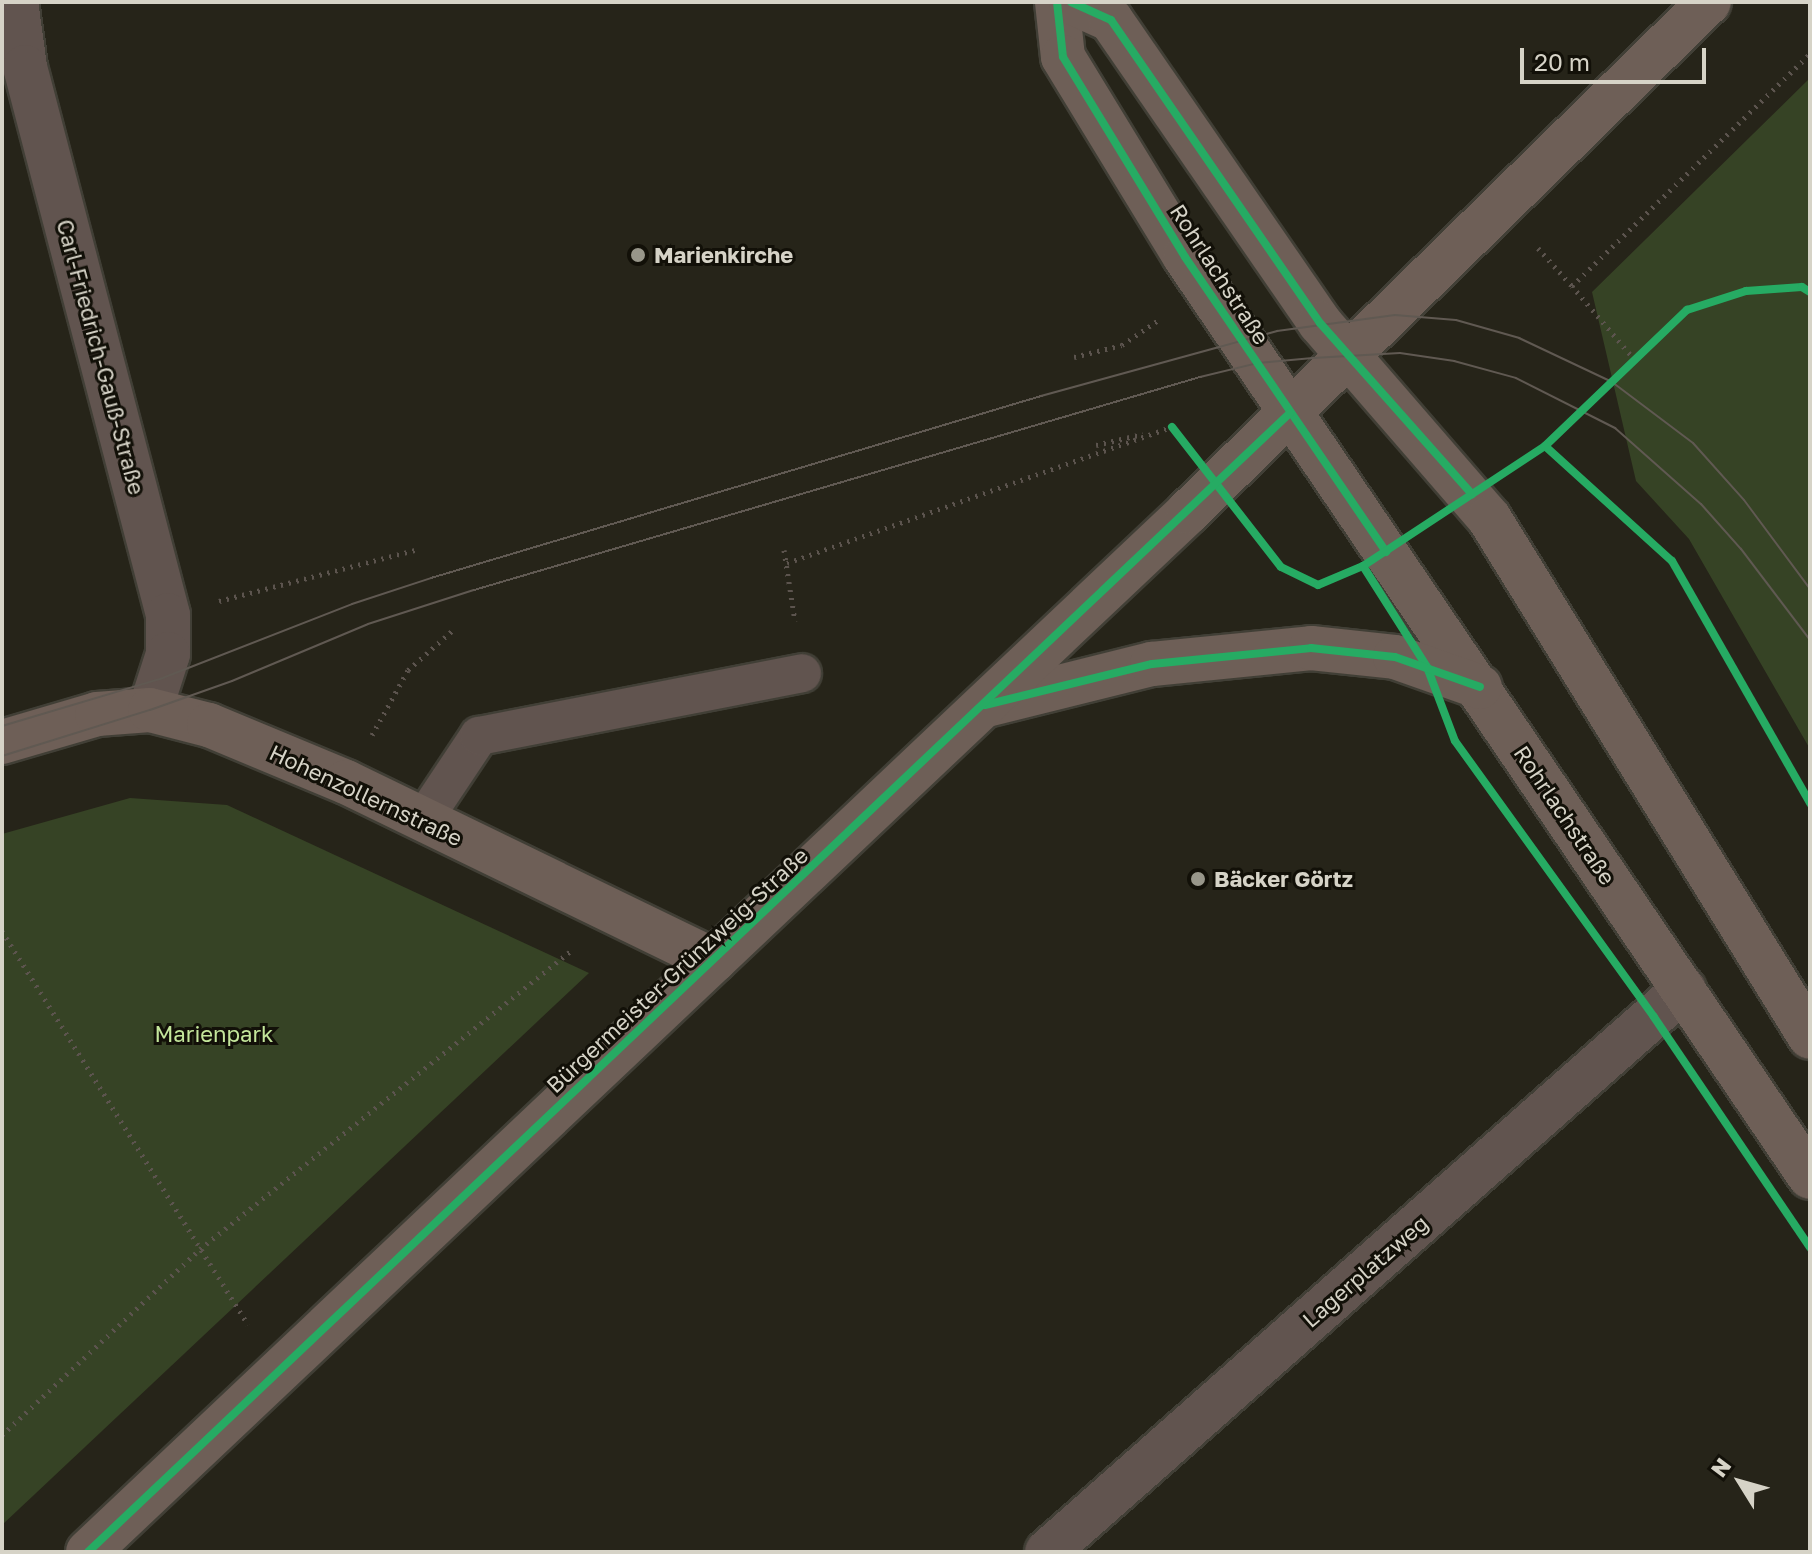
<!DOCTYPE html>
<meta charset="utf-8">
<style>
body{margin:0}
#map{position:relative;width:1812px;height:1554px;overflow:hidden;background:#262419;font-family:"Golos Text",sans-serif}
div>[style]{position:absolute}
.green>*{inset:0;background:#364325}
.path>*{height:5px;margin-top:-2.5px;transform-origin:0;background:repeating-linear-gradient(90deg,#5c544e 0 2px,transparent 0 8px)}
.roads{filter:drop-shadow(2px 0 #413f36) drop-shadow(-2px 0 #413f36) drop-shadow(0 2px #413f36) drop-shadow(0 -2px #413f36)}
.lane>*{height:38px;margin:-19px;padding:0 19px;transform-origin:19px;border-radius:19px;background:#61544f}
.street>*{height:44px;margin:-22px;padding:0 22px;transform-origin:22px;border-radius:22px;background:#61544f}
.secondary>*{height:44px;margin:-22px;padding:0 22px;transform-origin:22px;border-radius:22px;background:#6e5f57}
.tram>*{height:2px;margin:-1px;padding:0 1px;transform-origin:1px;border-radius:1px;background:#605952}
.cycleway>*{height:8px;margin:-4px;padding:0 4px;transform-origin:4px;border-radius:4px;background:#26ab63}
.dots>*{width:22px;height:22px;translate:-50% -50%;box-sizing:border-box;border:4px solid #121008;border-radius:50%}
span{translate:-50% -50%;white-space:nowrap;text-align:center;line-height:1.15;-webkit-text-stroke:6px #121008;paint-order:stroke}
.poi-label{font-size:22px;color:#d6d3c7;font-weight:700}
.left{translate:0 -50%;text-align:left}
.street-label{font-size:22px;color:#d6d3c7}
.park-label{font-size:22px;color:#c4e69b}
.frame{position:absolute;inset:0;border:4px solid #d6d3c7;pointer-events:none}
.north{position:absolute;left:1700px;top:1442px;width:80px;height:80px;-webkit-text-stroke:6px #121008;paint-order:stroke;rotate:307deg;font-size:22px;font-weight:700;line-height:32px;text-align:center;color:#d6d3c7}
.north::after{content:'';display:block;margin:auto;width:28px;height:36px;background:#d6d3c7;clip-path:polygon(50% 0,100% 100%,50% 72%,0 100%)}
.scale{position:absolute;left:1520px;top:48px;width:186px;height:36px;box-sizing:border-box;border:4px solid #d6d3c7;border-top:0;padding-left:10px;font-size:24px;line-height:28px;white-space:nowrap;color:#d6d3c7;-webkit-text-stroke:6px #121008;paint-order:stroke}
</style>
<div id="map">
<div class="green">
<i style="clip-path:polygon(1810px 78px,1810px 749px,1689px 539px,1636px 481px,1592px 292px)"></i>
<i style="clip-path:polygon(130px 798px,227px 805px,589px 973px,2px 1525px,2px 834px)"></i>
</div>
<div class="path">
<i style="left:1538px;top:248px;width:51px;rotate:48.2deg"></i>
<i style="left:1074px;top:357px;width:49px;rotate:-14deg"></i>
<i style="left:1122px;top:345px;width:46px;rotate:-34.4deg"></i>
<i style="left:1635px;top:360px;width:97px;rotate:-130.4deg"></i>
<i style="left:1572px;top:286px;width:332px;rotate:-44.3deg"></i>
<i style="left:1096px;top:445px;width:48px;rotate:-13.2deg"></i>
<i style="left:784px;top:550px;width:72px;rotate:81.2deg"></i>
<i style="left:787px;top:563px;width:408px;rotate:-19.5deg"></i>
<i style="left:219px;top:601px;width:207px;rotate:-14.6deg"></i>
<i style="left:372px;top:735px;width:74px;rotate:-61deg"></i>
<i style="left:408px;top:670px;width:60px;rotate:-41.6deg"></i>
<i style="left:2px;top:931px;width:464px;rotate:58deg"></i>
<i style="left:2px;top:1435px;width:272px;rotate:-43.2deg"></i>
<i style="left:200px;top:1249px;width:475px;rotate:-38.8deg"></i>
</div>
<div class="roads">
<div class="lane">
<i style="left:423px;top:820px;width:101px;rotate:-56.3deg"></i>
<i style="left:479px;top:736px;width:329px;rotate:-11deg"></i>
</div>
<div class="street">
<i style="left:16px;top:2px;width:66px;rotate:82.1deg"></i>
<i style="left:25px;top:67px;width:566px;rotate:75.37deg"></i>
<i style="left:168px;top:615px;width:39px;rotate:90deg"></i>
<i style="left:168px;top:654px;width:59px;rotate:107.8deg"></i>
<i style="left:1047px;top:1552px;width:850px;rotate:-41.47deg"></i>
</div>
<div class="secondary">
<i style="left:1057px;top:2px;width:55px;rotate:83.8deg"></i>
<i style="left:1063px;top:57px;width:234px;rotate:58.6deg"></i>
<i style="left:1185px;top:257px;width:1112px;rotate:55.81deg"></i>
<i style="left:1071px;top:2px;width:44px;rotate:24.2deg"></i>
<i style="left:1111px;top:20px;width:368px;rotate:55.4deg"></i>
<i style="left:1320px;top:323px;width:258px;rotate:49.1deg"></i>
<i style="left:1489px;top:518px;width:610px;rotate:58.26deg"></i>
<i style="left:987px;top:705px;width:170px;rotate:-14deg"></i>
<i style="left:1152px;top:664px;width:160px;rotate:-5.7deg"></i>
<i style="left:1311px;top:648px;width:84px;rotate:6.1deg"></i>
<i style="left:1395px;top:657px;width:90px;rotate:19.4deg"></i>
<i style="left:2px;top:742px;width:99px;rotate:-16.4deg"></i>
<i style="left:97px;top:714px;width:53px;rotate:-4.3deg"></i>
<i style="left:150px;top:710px;width:61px;rotate:14.3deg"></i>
<i style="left:209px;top:725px;width:148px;rotate:22.6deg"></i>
<i style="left:346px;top:782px;width:409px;rotate:25.9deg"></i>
<i style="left:88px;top:1552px;width:1514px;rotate:-43.39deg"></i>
<i style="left:1188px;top:512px;width:729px;rotate:-44.39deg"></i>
</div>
</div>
<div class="tram">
<i style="left:2px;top:726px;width:165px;rotate:-16.6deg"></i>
<i style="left:160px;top:679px;width:206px;rotate:-21.3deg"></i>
<i style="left:352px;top:604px;width:83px;rotate:-18.2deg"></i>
<i style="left:431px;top:578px;width:637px;rotate:-16.61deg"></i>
<i style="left:1041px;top:396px;width:245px;rotate:-15.4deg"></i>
<i style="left:1277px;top:331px;width:119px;rotate:-7.7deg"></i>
<i style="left:1395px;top:315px;width:61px;rotate:4.7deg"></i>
<i style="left:1456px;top:320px;width:66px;rotate:15.9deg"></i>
<i style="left:1519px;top:338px;width:103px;rotate:25.3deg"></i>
<i style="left:1612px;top:382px;width:101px;rotate:37deg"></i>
<i style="left:1693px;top:443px;width:76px;rotate:48.2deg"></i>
<i style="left:1744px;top:500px;width:111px;rotate:53.4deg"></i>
<i style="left:2px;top:756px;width:155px;rotate:-17.3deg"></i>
<i style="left:150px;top:710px;width:87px;rotate:-19.5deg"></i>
<i style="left:232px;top:681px;width:147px;rotate:-22.7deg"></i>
<i style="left:368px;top:624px;width:111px;rotate:-17.8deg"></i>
<i style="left:474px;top:590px;width:757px;rotate:-16.35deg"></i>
<i style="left:1200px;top:377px;width:60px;rotate:-13.6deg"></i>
<i style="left:1258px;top:363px;width:55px;rotate:-5.2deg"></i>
<i style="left:1313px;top:358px;width:87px;rotate:-3.3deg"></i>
<i style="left:1400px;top:353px;width:55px;rotate:8.4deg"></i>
<i style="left:1454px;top:361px;width:64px;rotate:15.3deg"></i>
<i style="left:1516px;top:378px;width:111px;rotate:26.8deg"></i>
<i style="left:1615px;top:428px;width:115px;rotate:41.5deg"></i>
<i style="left:1701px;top:504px;width:60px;rotate:48.4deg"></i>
<i style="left:1741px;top:549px;width:114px;rotate:52.8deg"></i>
</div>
<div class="cycleway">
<i style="left:1057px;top:2px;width:55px;rotate:83.8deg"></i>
<i style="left:1063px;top:57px;width:234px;rotate:58.6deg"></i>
<i style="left:1185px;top:257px;width:357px;rotate:55.7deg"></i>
<i style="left:1071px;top:2px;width:44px;rotate:24.2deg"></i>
<i style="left:1111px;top:20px;width:368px;rotate:55.4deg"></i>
<i style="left:1320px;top:323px;width:229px;rotate:48.4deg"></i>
<i style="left:1172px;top:427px;width:177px;rotate:52.1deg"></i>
<i style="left:1281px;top:567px;width:41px;rotate:25.9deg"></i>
<i style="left:1318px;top:585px;width:49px;rotate:-22.9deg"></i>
<i style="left:1363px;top:566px;width:218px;rotate:-33.4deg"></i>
<i style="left:1545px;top:446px;width:197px;rotate:-43.8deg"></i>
<i style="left:1687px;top:310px;width:62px;rotate:-17.9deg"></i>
<i style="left:1746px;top:291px;width:56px;rotate:-4.1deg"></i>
<i style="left:1802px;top:287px;width:9px;rotate:32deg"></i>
<i style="left:1545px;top:446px;width:171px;rotate:42.2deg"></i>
<i style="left:1672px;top:561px;width:279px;rotate:60.3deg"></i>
<i style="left:1363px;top:566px;width:120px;rotate:57.6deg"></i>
<i style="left:1427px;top:667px;width:79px;rotate:69.3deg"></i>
<i style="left:1455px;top:741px;width:340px;rotate:54.2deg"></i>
<i style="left:1654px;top:1017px;width:278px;rotate:55.9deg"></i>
<i style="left:985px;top:705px;width:172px;rotate:-13.8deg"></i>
<i style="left:1152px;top:664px;width:160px;rotate:-5.7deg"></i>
<i style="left:1311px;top:648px;width:84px;rotate:6.1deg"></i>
<i style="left:1395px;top:657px;width:90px;rotate:19.4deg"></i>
<i style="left:88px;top:1552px;width:1656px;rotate:-43.46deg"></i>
</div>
<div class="dots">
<i style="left:638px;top:255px;background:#98968a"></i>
<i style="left:1198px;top:879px;background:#98968a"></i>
</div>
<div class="poi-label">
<span class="left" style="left:654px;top:255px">Marienkirche</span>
<span class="left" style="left:1214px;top:879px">Bäcker Görtz</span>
</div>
<div class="street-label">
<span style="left:1220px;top:274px;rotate:57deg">Rohrlachstraße</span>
<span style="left:101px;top:357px;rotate:75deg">Carl-Friedrich-Gauß-Straße</span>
<span style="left:366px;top:795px;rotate:25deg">Hohenzollernstraße</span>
<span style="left:1565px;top:815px;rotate:56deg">Rohrlachstraße</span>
<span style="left:677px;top:970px;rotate:-43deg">Bürgermeister-Grünzweig-Straße</span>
<span style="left:1365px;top:1271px;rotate:-41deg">Lagerplatzweg</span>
</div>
<div class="park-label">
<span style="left:214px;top:1034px">Marienpark</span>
</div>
<div class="frame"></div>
<div class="north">N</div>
<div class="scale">20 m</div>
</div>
